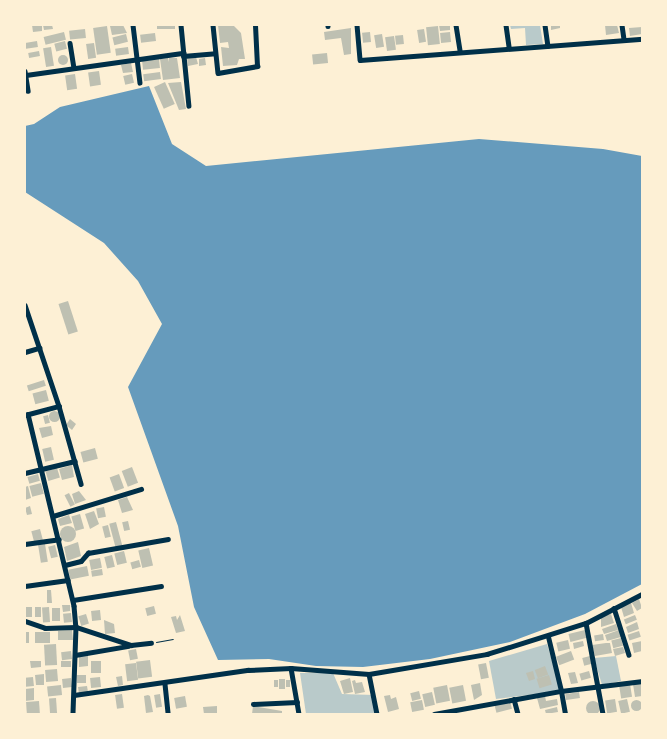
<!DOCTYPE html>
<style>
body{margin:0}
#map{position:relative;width:667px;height:739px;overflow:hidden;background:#fdf0d5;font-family:Inter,sans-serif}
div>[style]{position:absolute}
.green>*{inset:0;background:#b9caca}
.water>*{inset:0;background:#669bbc}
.building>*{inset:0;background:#bec0b2;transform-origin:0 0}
.round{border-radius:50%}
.path>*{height:1px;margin:-0.5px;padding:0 0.5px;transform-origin:0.5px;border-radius:0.5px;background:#003049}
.minor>*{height:4.5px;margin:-2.25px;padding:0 2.25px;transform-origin:2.25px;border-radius:2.25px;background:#003049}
span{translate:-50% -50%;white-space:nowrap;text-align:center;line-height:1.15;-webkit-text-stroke:4px #fdf0d5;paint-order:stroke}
.frame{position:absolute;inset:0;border:26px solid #fdf0d5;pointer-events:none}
</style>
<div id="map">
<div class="green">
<i style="clip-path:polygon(510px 25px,540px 25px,543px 44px,526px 45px,525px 28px,511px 29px)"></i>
<i style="clip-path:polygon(547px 644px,561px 691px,496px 699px,489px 661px)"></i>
<i style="clip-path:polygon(616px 656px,621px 681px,602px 685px,594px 658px)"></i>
<i style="clip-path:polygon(300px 673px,333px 673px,342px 694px,374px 695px,377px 714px,306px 714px)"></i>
</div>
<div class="water">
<i style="clip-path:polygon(149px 86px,172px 144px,206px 166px,479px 139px,603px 149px,642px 156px,642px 584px,585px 614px,510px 642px,430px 659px,363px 667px,316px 666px,269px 659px,218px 660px,194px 607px,178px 526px,128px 387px,162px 324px,138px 281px,104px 243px,25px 192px,25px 126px,34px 124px,60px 107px)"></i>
</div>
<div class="building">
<i style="clip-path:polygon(32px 25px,42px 25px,42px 31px,33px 32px)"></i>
<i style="clip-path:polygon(43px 25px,52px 25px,53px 29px,44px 30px)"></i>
<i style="clip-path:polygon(123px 25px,127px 33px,112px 35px,110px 26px)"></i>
<i style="left:157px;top:25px;width:18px;height:4px"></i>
<i style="clip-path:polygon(218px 25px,233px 25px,241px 33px,245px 59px,239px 59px,237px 65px,223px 66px,221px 47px,229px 48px,228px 42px,220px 43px)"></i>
<i style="clip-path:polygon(439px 25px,450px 25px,450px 30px,440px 31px)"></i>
<i style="clip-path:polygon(551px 25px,560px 25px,560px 28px,551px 30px)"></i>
<i style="clip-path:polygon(605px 25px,617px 25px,619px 33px,606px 35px)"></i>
<i style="left:107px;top:26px;width:27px;height:14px;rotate:82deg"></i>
<i style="left:438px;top:26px;width:18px;height:12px;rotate:84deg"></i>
<i style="clip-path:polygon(642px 27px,642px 34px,630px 36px,629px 28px)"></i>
<i style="clip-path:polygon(351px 28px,351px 54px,344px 55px,341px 38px,325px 40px,324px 32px)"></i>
<i style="left:85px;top:29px;width:9px;height:16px;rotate:84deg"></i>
<i style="left:424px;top:29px;width:13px;height:7px;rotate:81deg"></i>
<i style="left:64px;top:32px;width:8px;height:21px;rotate:76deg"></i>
<i style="left:370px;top:32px;width:10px;height:8px;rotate:84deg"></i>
<i style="left:450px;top:32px;width:10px;height:10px;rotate:84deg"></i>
<i style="left:155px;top:33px;width:8px;height:15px;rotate:83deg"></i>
<i style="left:126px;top:34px;width:8px;height:14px;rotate:76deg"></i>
<i style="left:382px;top:34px;width:13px;height:8px;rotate:81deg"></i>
<i style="left:403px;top:35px;width:9px;height:8px;rotate:84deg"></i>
<i style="left:394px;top:36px;width:14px;height:9px;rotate:82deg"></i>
<i style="left:37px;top:41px;width:6px;height:12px;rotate:81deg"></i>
<i style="left:65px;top:41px;width:8px;height:11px;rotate:76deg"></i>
<i style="left:94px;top:43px;width:15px;height:8px;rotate:82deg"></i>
<i style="left:51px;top:47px;width:19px;height:8px;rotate:81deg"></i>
<i style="left:128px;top:47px;width:7px;height:13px;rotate:82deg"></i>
<i style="left:39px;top:51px;width:5px;height:11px;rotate:79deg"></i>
<i style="left:327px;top:53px;width:10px;height:15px;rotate:84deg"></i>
<i class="round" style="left:58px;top:55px;width:10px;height:10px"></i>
<i style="clip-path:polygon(196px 57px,198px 64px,188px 66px,187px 58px)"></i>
<i style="clip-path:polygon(168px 58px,168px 62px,169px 58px,177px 58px,180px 78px,163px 80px,160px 59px)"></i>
<i style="clip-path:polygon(205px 58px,206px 65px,199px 66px,199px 59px)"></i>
<i style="left:159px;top:59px;width:9px;height:17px;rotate:84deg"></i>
<i style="clip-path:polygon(131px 63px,133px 72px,123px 73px,121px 65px)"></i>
<i style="left:99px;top:71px;width:14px;height:11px;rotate:82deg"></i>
<i style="left:160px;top:72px;width:7px;height:17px;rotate:82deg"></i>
<i style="left:75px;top:74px;width:15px;height:10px;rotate:82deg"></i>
<i style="left:132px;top:74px;width:9px;height:9px;rotate:77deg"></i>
<i style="left:165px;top:82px;width:24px;height:12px;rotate:66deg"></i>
<i style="clip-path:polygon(181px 82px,186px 109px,179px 110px,168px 83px)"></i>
<i style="left:68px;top:301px;width:32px;height:10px;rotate:72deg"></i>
<i style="left:44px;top:380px;width:6px;height:18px;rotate:72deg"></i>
<i style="left:46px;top:390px;width:11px;height:14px;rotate:75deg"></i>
<i class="round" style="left:48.5px;top:410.5px;width:11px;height:11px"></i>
<i style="left:48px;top:415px;width:8px;height:5px;rotate:76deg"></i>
<i style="clip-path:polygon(70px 419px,76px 424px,72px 430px,66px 425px)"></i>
<i style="clip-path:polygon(51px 426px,53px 435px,42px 438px,39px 428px)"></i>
<i style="left:51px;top:447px;width:13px;height:9px;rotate:77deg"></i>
<i style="left:95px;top:448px;width:11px;height:15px;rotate:75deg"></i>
<i style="clip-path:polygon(72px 465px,74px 477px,62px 480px,59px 469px)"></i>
<i style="left:132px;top:467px;width:17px;height:11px;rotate:69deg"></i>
<i style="left:57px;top:468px;width:10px;height:12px;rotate:73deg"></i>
<i style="left:38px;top:474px;width:7px;height:11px;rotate:74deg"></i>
<i style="left:119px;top:474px;width:15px;height:10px;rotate:70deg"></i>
<i style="left:41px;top:483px;width:11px;height:12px;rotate:75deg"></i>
<i style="clip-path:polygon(28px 486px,31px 498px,25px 500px,25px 487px)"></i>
<i style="clip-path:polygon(79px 491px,86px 500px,75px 504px,72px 494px)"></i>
<i style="left:69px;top:493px;width:13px;height:5px;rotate:63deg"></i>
<i style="clip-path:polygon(127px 497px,133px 510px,122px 513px,118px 500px)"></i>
<i style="clip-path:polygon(30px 506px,32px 514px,27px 515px,25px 508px)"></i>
<i style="left:104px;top:507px;width:10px;height:8px;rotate:79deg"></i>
<i style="clip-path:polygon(94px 511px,99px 524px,90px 529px,85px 514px)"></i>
<i style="left:80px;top:514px;width:15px;height:9px;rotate:74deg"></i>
<i style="clip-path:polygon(69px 515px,72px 523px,60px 526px,58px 519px)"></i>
<i style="left:128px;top:521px;width:9px;height:6px;rotate:77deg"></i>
<i style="left:116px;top:522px;width:24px;height:7px;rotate:75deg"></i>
<i style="left:108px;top:525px;width:12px;height:6px;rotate:76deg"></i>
<i class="round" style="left:60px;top:526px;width:16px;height:16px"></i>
<i style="left:40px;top:529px;width:11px;height:9px;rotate:75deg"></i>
<i style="clip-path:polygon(78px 542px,81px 556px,67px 561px,64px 547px)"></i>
<i style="left:45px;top:544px;width:18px;height:7px;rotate:81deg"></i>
<i style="left:55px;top:545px;width:12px;height:7px;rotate:76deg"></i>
<i style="left:149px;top:548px;width:18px;height:11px;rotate:77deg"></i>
<i style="left:124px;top:551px;width:12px;height:10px;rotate:76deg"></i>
<i style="left:112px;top:555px;width:12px;height:8px;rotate:76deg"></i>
<i style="left:100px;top:558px;width:10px;height:11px;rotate:79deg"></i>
<i style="left:139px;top:560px;width:7px;height:9px;rotate:74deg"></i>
<i style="left:87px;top:566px;width:10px;height:19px;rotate:79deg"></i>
<i style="left:102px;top:569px;width:6px;height:11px;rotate:81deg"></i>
<i style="clip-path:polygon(47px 590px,51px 590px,52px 603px,47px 603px)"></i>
<i style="clip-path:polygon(639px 599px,642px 608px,637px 611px,632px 603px)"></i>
<i style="clip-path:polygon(631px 603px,634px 613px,624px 617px,621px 607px)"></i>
<i style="clip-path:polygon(62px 605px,70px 605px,70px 611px,63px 612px)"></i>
<i style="left:154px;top:606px;width:8px;height:9px;rotate:76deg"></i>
<i style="left:25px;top:607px;width:7px;height:10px"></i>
<i style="left:35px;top:607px;width:6px;height:10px"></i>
<i style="left:49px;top:607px;width:15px;height:7px;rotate:86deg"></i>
<i style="left:52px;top:608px;width:8px;height:13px"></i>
<i style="left:100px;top:610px;width:10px;height:9px;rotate:84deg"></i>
<i style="left:71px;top:613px;width:9px;height:8px;rotate:84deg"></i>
<i style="left:86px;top:614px;width:10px;height:8px;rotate:73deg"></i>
<i style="clip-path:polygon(611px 614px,614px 623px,601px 627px,601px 617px)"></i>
<i style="clip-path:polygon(180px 615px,185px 631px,176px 633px,171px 617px,176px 616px,177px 620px)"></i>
<i style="left:635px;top:615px;width:5px;height:12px;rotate:68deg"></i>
<i style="clip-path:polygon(104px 620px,114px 624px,115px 633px,105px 634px)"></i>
<i style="clip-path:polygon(637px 622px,639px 629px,628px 633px,626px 627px)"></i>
<i style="clip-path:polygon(616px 624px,618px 630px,604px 634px,602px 629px)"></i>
<i style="clip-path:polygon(72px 630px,73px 640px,58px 640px,58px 631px)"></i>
<i style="left:585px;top:630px;width:8px;height:17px;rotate:76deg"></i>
<i style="clip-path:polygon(619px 630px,621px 637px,607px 641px,605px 635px)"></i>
<i style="left:639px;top:631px;width:6px;height:12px;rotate:72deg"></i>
<i style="left:25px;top:632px;width:4px;height:11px"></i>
<i style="left:50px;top:632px;width:11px;height:15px;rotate:90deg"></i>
<i style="left:603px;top:634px;width:6px;height:9px;rotate:81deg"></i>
<i style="left:621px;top:638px;width:8px;height:10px;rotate:76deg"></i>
<i style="left:568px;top:640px;width:9px;height:12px;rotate:77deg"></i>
<i style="clip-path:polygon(583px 641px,584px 646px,574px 649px,573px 643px)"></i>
<i style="clip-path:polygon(642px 641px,642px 651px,634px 653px,632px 643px)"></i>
<i style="clip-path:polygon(606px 643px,610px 643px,612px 653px,595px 656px,592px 645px)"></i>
<i style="left:56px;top:644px;width:21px;height:12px;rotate:87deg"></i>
<i style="clip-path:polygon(623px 647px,625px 653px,615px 656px,613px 649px)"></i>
<i style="left:136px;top:649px;width:10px;height:8px;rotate:79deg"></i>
<i style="left:71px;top:651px;width:8px;height:10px;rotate:83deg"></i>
<i style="left:571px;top:651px;width:9px;height:16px;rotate:69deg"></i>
<i style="clip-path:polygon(88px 655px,88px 666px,79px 667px,79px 656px)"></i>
<i style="left:590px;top:656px;width:8px;height:8px;rotate:76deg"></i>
<i style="left:150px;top:660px;width:17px;height:14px;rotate:83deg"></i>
<i style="clip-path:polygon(30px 661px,41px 661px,41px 667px,31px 668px)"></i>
<i style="left:61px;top:661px;width:10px;height:6px"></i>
<i style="left:91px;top:661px;width:10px;height:12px"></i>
<i style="left:136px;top:663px;width:17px;height:11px;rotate:83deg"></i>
<i style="left:486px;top:663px;width:15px;height:8px;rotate:79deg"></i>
<i style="left:545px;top:666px;width:9px;height:11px;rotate:69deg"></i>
<i style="left:57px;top:669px;width:12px;height:12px;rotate:85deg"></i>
<i style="clip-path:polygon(533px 671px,535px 679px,529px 681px,526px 673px)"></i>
<i style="left:589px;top:671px;width:7px;height:10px;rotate:74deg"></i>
<i style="clip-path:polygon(575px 672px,578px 683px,571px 684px,568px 673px)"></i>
<i style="clip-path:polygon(44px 674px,44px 685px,36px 685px,35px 675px)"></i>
<i style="left:77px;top:675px;width:9px;height:8px"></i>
<i style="left:549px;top:675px;width:10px;height:13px;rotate:73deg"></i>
<i style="clip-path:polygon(122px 676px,123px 685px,118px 686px,116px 677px)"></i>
<i style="left:33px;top:677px;width:9px;height:8px;rotate:84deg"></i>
<i style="left:100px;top:677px;width:10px;height:10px;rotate:84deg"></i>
<i style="left:71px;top:678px;width:9px;height:9px;rotate:84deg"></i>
<i style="clip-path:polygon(350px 678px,353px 692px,344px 694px,340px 681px)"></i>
<i style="left:279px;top:679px;width:6px;height:10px"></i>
<i style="left:274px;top:680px;width:4px;height:7px"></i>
<i style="left:286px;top:680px;width:4px;height:7px"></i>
<i style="clip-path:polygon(355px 680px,356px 683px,362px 682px,365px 692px,355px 694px,352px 681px)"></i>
<i style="clip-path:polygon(480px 683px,482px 695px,474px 700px,471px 685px)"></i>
<i style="clip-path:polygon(642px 683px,642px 696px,635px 697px,633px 684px)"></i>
<i style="left:630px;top:684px;width:13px;height:11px;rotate:81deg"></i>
<i style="left:61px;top:685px;width:10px;height:14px;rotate:84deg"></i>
<i style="left:447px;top:685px;width:16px;height:14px;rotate:79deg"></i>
<i style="left:463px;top:685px;width:16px;height:14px;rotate:79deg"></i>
<i style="clip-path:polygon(87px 686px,88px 692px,79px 694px,78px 687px)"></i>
<i style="clip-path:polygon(34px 688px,34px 700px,25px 701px,25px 689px)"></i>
<i style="left:419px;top:691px;width:8px;height:9px;rotate:76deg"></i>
<i style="left:432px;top:692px;width:13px;height:10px;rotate:77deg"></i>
<i style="left:579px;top:692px;width:6px;height:14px;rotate:81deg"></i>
<i style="left:122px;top:694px;width:14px;height:7px;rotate:82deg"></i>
<i style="left:160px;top:694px;width:13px;height:6px;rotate:81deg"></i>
<i style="clip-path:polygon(148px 695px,150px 696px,153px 712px,146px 713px,144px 696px)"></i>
<i style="clip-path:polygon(390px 695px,391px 699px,396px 697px,399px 709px,388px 712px,384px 696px)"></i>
<i style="left:185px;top:696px;width:11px;height:11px;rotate:80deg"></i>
<i style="clip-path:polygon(545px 696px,546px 701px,557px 699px,558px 705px,540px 709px,537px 698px)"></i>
<i style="left:56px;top:698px;width:16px;height:7px;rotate:86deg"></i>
<i style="left:615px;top:699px;width:13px;height:10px;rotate:81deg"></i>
<i style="left:627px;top:699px;width:13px;height:9px;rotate:77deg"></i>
<i class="round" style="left:630.5px;top:699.5px;width:11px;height:11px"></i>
<i style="left:422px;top:700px;width:10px;height:12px;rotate:79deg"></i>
<i style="left:39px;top:701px;width:13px;height:13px;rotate:86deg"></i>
<i style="left:510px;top:701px;width:8px;height:16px;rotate:76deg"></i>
<i class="round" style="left:586px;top:701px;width:14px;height:14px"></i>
<i style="clip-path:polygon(217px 706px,217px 714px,204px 714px,203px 707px)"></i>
<i style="clip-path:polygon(253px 706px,282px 711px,282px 714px,252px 714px)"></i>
<i style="clip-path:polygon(557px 707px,558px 712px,546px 714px,545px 710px)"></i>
</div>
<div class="path">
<i style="left:156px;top:642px;width:17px;rotate:-10deg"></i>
</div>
<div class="minor">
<i style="left:133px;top:25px;width:58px;rotate:83.1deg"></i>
<i style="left:181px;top:25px;width:81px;rotate:84.4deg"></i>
<i style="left:213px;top:25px;width:48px;rotate:84.1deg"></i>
<i style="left:218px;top:73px;width:40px;rotate:-10deg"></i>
<i style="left:257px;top:66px;width:41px;rotate:-92.8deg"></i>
<i style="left:328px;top:25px;width:1px;rotate:90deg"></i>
<i style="left:357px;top:25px;width:35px;rotate:85deg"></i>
<i style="left:360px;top:60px;width:283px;rotate:-4.3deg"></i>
<i style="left:456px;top:25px;width:26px;rotate:81deg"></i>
<i style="left:506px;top:25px;width:22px;rotate:82deg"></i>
<i style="left:545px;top:25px;width:21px;rotate:82deg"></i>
<i style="left:622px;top:25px;width:15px;rotate:82deg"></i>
<i style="left:70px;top:43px;width:25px;rotate:81deg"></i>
<i style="left:183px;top:56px;width:32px;rotate:-5deg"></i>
<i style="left:25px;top:71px;width:20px;rotate:81deg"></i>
<i style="left:26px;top:75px;width:159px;rotate:-8deg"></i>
<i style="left:25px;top:305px;width:107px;rotate:71.4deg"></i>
<i style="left:59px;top:406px;width:81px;rotate:74.2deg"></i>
<i style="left:25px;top:352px;width:15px;rotate:-16deg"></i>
<i style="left:28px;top:414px;width:197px;rotate:76.5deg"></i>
<i style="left:74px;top:606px;width:21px;rotate:85deg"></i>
<i style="left:76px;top:627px;width:87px;rotate:92deg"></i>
<i style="left:25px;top:415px;width:35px;rotate:-15deg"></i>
<i style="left:25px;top:473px;width:51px;rotate:-13.5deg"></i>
<i style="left:53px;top:516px;width:92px;rotate:-17.1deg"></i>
<i style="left:25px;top:544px;width:34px;rotate:-8deg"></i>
<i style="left:65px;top:565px;width:16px;rotate:-14deg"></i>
<i style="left:81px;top:561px;width:11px;rotate:-49deg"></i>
<i style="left:88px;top:553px;width:81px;rotate:-9.9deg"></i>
<i style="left:25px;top:586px;width:43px;rotate:-7.9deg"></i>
<i style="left:73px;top:600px;width:89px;rotate:-9deg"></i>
<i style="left:614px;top:608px;width:49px;rotate:72.3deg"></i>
<i style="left:25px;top:621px;width:21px;rotate:19deg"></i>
<i style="left:45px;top:628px;width:31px;rotate:-2deg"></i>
<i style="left:76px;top:627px;width:58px;rotate:18.1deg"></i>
<i style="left:131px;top:645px;width:20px;rotate:-6deg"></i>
<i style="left:586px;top:623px;width:93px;rotate:79.4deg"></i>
<i style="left:75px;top:655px;width:54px;rotate:-9.6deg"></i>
<i style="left:291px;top:668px;width:47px;rotate:80.1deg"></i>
<i style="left:369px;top:674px;width:41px;rotate:78.7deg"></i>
<i style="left:165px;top:684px;width:30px;rotate:84deg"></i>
<i style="left:74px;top:695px;width:176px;rotate:-8.2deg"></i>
<i style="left:248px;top:670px;width:43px;rotate:-2.7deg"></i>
<i style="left:291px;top:668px;width:78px;rotate:4.4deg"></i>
<i style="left:369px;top:674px;width:120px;rotate:-9.6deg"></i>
<i style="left:487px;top:654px;width:104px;rotate:-17.4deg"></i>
<i style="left:586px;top:623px;width:63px;rotate:-27.4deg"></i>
<i style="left:514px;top:699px;width:16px;rotate:75deg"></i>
<i style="left:253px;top:704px;width:44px;rotate:-2.6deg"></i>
<i style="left:434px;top:714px;width:129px;rotate:-10.3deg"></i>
<i style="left:561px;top:691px;width:56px;rotate:-103.5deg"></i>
<i style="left:565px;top:714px;width:23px;rotate:-100deg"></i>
<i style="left:561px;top:691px;width:82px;rotate:-7deg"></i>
</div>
<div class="frame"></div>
</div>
